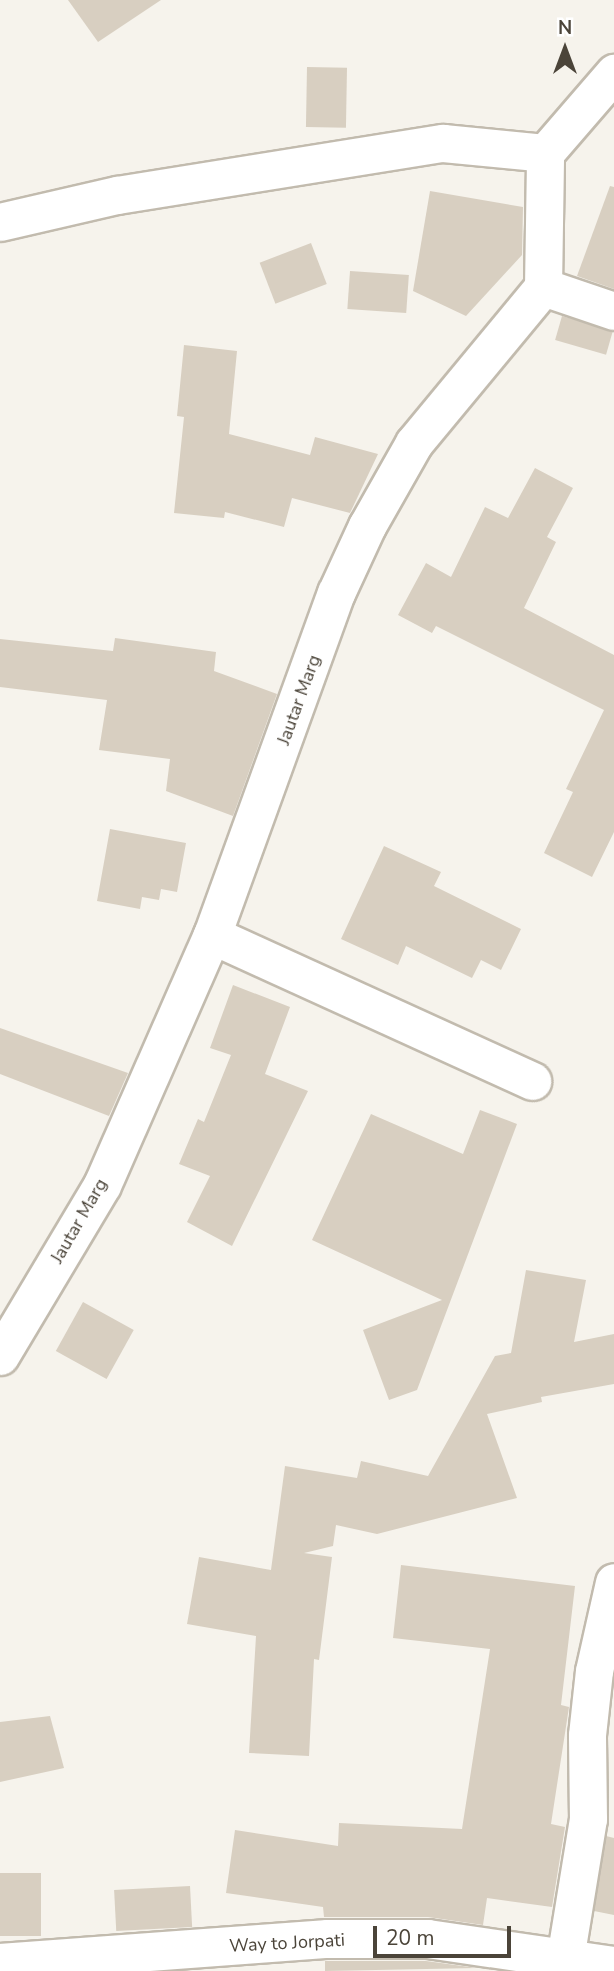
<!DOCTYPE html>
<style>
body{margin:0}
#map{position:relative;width:614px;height:1971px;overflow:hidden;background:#f6f3ec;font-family:"Nunito Sans",sans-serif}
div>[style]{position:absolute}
.building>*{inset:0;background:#d8cfc1;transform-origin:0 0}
.roads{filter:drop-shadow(2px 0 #c2bbae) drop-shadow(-2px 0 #c2bbae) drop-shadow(0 2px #c2bbae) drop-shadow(0 -2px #c2bbae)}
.minor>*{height:37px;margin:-18.5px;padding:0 18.5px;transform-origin:18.5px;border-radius:18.5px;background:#fff}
.tertiary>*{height:38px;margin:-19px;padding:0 19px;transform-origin:19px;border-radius:19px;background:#fff}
span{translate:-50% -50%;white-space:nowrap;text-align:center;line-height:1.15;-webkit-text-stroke:6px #fff;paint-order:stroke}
.street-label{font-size:18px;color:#4b4439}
.north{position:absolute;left:530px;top:14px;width:70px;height:70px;-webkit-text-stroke:5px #fff;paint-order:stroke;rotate:0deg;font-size:19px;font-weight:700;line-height:28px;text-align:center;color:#4b4439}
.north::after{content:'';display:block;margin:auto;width:24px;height:32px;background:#4b4439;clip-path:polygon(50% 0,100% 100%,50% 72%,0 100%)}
.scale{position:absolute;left:373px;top:1926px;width:138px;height:32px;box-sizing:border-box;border:4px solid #4b4439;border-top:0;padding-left:9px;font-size:21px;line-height:24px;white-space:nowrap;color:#4b4439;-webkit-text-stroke:5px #fff;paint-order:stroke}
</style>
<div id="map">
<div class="building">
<i style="clip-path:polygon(68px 0,161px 0,98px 42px)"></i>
<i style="left:307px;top:67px;width:40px;height:60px;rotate:1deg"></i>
<i style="clip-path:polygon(610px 186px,614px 187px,614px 289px,577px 276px)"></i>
<i style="clip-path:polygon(430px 191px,523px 207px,522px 255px,466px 316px,413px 291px)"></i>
<i style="left:311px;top:243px;width:44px;height:55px;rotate:69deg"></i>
<i style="left:350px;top:271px;width:59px;height:38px;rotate:4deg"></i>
<i style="left:562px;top:316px;width:53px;height:25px;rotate:16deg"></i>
<i style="clip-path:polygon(184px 345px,237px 351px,229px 434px,310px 455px,315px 437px,378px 454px,350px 513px,292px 498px,284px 527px,225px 512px,224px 518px,174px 513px,184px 417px,177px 416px)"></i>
<i style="clip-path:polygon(535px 468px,573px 488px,547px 537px,556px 542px,524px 608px,614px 655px,614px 832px,592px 877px,544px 853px,573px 792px,566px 789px,604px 710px,436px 626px,432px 633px,398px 615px,426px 563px,451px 577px,485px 507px,508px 518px)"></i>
<i style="clip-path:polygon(115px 638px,216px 652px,214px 671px,277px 694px,233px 816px,166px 791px,170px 759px,99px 750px,107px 700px,0 687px,0 639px,113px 651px)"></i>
<i style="clip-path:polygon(110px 829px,186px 843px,177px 892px,161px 889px,159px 900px,142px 897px,140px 909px,97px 901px)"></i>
<i style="clip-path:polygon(384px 846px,441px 872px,434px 886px,521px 929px,501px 970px,481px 960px,472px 978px,406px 946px,398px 965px,341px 939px)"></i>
<i style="clip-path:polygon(233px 985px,290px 1007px,265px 1074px,308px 1091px,232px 1246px,187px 1222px,210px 1176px,179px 1164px,198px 1119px,204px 1122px,231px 1055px,210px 1048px)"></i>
<i style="clip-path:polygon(0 1028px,128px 1073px,109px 1116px,0 1074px)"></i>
<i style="clip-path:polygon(480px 1110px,517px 1124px,417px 1390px,389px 1400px,363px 1330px,442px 1300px,312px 1240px,371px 1114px,463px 1154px)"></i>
<i style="clip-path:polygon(526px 1270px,586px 1280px,574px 1342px,614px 1334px,614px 1384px,541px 1397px,542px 1402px,487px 1414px,517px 1498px,377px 1534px,336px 1525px,333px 1546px,304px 1553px,332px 1557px,319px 1660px,314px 1659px,309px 1756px,249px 1753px,256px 1636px,187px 1624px,199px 1557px,271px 1570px,285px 1466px,357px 1478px,361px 1461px,428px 1476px,495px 1356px,511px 1353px)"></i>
<i style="left:83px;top:1302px;width:58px;height:56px;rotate:29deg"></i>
<i style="clip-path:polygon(401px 1565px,575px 1586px,561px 1705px,569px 1707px,551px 1824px,565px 1827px,552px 1907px,487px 1898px,483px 1925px,428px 1917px,324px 1917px,323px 1907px,226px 1893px,235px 1830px,338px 1846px,339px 1823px,462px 1829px,490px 1649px,393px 1638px)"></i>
<i style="clip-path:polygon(50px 1716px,64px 1768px,0 1782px,0 1722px)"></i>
<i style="clip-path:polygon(606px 1836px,614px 1838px,614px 1915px,594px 1911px)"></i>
<i style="left:0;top:1873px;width:41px;height:63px"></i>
<i style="left:190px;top:1886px;width:41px;height:76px;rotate:87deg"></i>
<i style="clip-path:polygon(325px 1961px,426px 1961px,477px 1968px,325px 1971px)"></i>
</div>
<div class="roads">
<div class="minor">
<i style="left:0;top:222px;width:120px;rotate:-13deg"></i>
<i style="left:117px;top:195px;width:330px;rotate:-9.1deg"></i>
<i style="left:443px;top:143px;width:102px;rotate:5.6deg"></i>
<i style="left:543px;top:287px;width:75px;rotate:18.7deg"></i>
<i style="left:212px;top:935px;width:352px;rotate:24.5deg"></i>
<i style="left:0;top:1356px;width:199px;rotate:-59.2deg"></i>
<i style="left:102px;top:1185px;width:273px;rotate:-66.3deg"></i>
<i style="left:212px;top:935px;width:364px;rotate:-70.1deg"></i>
<i style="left:336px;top:593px;width:74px;rotate:-65.2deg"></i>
<i style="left:367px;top:526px;width:95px;rotate:-60.5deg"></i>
<i style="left:414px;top:443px;width:202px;rotate:-50.4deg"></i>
<i style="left:543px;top:287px;width:134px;rotate:-89.1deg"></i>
<i style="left:545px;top:153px;width:106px;rotate:-49.2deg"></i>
<i style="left:565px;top:1959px;width:142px;rotate:-80.7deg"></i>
<i style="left:588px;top:1819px;width:84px;rotate:-90.7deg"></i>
<i style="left:587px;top:1735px;width:64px;rotate:-83.8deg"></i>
<i style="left:594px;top:1671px;width:91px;rotate:-77.3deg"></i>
</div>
<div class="tertiary">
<i style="left:0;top:1963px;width:329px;rotate:-4.2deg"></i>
<i style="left:328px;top:1939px;width:100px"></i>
<i style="left:428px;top:1939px;width:188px;rotate:8.3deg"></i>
</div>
</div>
<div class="street-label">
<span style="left:299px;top:700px;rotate:-70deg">Jautar Marg</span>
<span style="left:79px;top:1221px;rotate:-60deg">Jautar Marg</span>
<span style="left:287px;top:1943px;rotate:-3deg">Way to Jorpati</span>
</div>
<div class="north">N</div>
<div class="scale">20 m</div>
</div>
